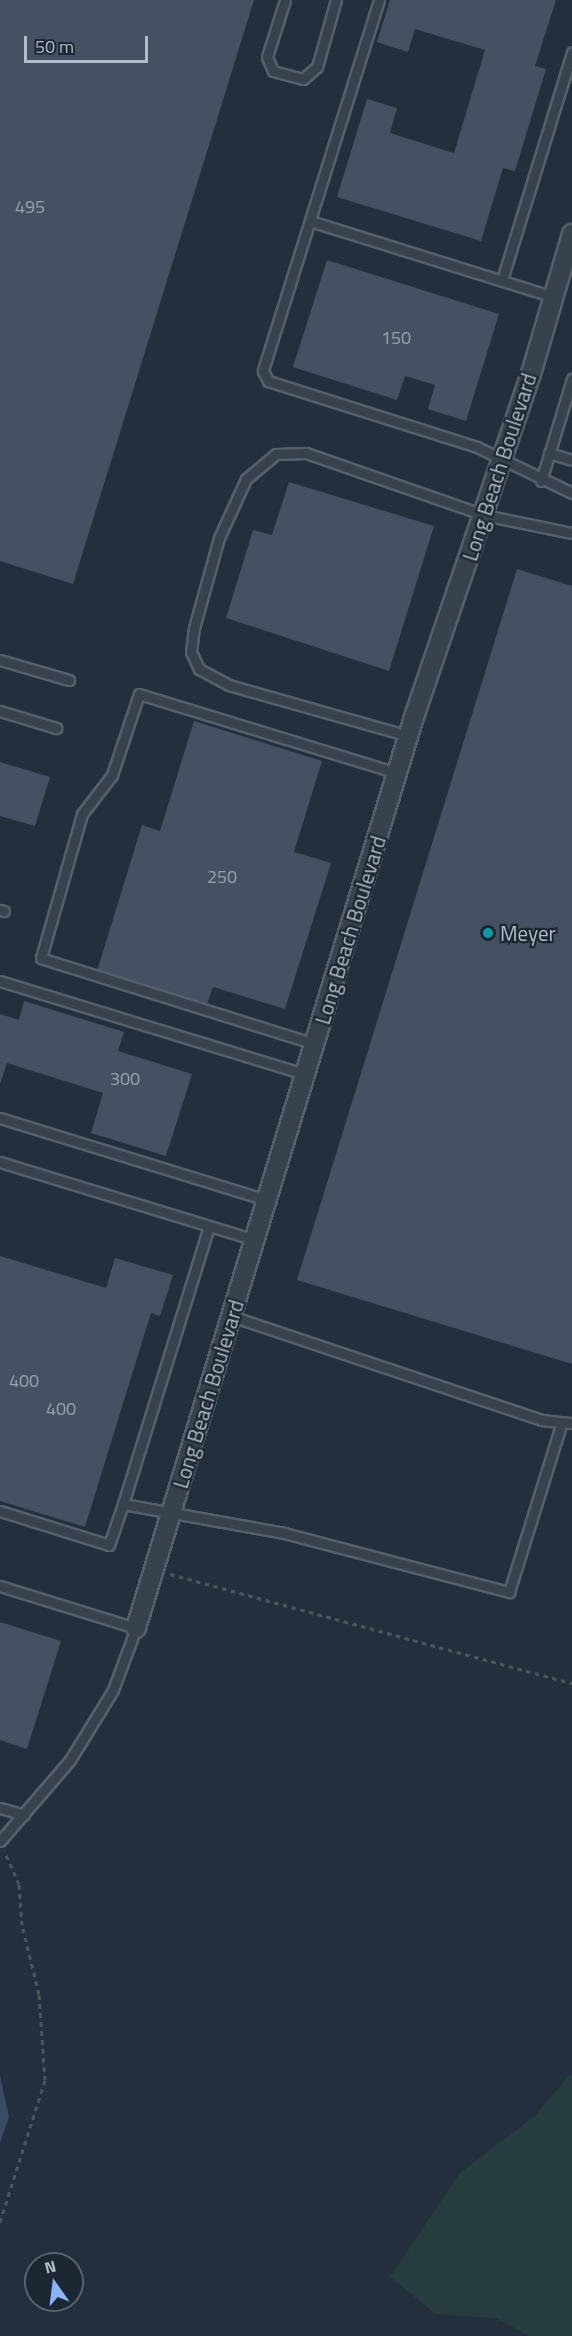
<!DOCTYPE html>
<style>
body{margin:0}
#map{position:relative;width:572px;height:2336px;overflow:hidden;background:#242f3e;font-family:"Titillium Web",sans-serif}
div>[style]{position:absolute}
.green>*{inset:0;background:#263c3f}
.water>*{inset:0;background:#394c67}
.building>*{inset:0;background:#455162}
.path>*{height:3px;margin-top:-1.5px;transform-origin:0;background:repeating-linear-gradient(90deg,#44595c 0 4.5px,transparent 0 9px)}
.roads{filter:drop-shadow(2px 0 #565f6c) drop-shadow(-2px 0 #565f6c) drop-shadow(0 2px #565f6c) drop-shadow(0 -2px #565f6c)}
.lane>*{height:9px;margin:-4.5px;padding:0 4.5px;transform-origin:4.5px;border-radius:4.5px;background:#38414e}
.street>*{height:18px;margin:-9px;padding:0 9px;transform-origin:9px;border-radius:9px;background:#38414e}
.dots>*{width:16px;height:16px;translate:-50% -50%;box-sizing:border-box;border:3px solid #1d2633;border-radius:50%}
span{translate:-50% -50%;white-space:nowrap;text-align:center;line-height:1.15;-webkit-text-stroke:4.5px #1d2633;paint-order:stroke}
.number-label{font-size:18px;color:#98a1af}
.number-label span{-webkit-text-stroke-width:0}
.street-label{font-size:21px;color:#b4bcc9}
.poi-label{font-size:21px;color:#b4bcc9}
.left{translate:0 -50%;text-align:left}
.north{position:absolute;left:24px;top:2252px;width:60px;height:60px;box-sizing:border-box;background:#1d2633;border:2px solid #59626f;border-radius:50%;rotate:346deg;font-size:16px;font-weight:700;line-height:24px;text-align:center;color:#b4bcc9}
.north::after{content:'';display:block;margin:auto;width:21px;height:27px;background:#8ab4f8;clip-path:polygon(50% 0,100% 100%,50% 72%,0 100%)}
.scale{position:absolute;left:24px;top:36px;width:124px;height:27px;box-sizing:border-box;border:3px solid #b4bcc9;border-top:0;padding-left:8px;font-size:18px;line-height:21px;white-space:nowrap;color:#b4bcc9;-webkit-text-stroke:4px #1d2633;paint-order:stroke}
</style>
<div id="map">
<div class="green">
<i style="clip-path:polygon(572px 2072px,572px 2336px,529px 2336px,496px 2318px,436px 2314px,390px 2277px,460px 2173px,535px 2116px)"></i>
</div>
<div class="water">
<i style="clip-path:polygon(0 2076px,9px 2117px,0 2143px)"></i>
</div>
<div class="building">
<i style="clip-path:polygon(0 0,254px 0,73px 584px,0 561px)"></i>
<i style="clip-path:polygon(390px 0,556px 0,535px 66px,546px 69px,515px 171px,503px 168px,481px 241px,337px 197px,367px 99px,397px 108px,390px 133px,454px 153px,485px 50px,415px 29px,408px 52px,377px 42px)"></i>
<i style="clip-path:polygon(327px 260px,499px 314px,466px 421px,428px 409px,435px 385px,405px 376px,397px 400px,293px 367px)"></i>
<i style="clip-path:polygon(289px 482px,434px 526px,389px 671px,226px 618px,253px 530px,272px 535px)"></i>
<i style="clip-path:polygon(517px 569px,572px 586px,572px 1364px,297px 1280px)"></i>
<i style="clip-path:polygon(194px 721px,322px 761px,294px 852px,331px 863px,285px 1009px,213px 987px,207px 1004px,97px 971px,142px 825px,160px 831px)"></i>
<i style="clip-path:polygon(0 762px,50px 777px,35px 826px,0 816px)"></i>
<i style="clip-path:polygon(24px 1001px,124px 1032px,118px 1051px,192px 1074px,166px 1156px,91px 1133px,103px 1093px,7px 1063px,0 1084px,0 1014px,19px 1020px)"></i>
<i style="clip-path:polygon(0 1256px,106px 1288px,115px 1258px,173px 1275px,160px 1316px,151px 1313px,85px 1527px,0 1501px)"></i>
<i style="clip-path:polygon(0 1622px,61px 1641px,27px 1749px,0 1740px)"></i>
</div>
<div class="path">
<i style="left:170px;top:1574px;width:417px;rotate:15.2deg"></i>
<i style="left:0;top:2222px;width:149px;rotate:-72.4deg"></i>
<i style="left:45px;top:2080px;width:86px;rotate:-94deg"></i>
<i style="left:39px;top:1994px;width:71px;rotate:-103.8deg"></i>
<i style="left:22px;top:1925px;width:41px;rotate:-94.2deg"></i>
<i style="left:19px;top:1884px;width:36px;rotate:-114deg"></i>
</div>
<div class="roads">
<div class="lane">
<i style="left:285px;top:0;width:60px;rotate:107.5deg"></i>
<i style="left:267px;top:57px;width:15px;rotate:67deg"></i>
<i style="left:273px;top:71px;width:31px;rotate:15deg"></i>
<i style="left:303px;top:79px;width:18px;rotate:-41deg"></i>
<i style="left:317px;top:67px;width:70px;rotate:-74.2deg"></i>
<i style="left:379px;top:0;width:389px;rotate:107.4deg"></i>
<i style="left:263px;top:371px;width:11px;rotate:63deg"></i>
<i style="left:268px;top:381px;width:219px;rotate:17.5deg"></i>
<i style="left:477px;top:447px;width:106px;rotate:25.8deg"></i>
<i style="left:310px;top:221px;width:256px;rotate:17.3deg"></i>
<i style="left:502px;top:280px;width:238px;rotate:-72.9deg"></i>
<i style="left:549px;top:453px;width:24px;rotate:17deg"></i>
<i style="left:541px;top:481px;width:107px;rotate:-73.1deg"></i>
<i style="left:0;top:660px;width:72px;rotate:16.2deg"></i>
<i style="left:0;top:711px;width:59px;rotate:16.9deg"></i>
<i style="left:409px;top:736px;width:187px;rotate:-164.2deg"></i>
<i style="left:229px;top:685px;width:34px;rotate:-152deg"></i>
<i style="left:199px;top:669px;width:19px;rotate:-115deg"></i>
<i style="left:191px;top:652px;width:24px;rotate:-83deg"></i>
<i style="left:194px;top:628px;width:93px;rotate:-74.5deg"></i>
<i style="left:219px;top:538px;width:65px;rotate:-65.4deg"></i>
<i style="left:246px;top:479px;width:39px;rotate:-40deg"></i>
<i style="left:276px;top:454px;width:30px;rotate:-2deg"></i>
<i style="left:306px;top:453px;width:188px;rotate:19.2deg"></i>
<i style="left:484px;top:515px;width:90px;rotate:11.6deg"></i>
<i style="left:0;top:910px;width:4px;rotate:14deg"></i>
<i style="left:0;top:981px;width:319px;rotate:17deg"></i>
<i style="left:315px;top:1044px;width:287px;rotate:-162.6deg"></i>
<i style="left:41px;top:958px;width:150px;rotate:-74.1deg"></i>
<i style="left:82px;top:814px;width:49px;rotate:-52.4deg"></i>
<i style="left:112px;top:775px;width:85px;rotate:-71.6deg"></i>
<i style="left:139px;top:694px;width:270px;rotate:17deg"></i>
<i style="left:0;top:1118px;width:279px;rotate:17.1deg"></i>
<i style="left:0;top:1162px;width:267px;rotate:17deg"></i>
<i style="left:231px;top:1316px;width:327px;rotate:18.5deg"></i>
<i style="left:541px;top:1420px;width:31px;rotate:6deg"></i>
<i style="left:123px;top:1504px;width:290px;rotate:-72.8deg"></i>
<i style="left:0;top:1511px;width:114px;rotate:17.3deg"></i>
<i style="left:109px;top:1545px;width:43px;rotate:-71.1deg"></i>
<i style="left:123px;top:1504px;width:164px;rotate:10.2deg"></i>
<i style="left:284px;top:1533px;width:233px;rotate:14.7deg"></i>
<i style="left:509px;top:1592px;width:175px;rotate:-72.7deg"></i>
<i style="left:0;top:1586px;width:142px;rotate:17.2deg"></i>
<i style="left:136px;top:1628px;width:66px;rotate:110.4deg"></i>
<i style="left:113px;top:1690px;width:82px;rotate:121.6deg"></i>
<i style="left:70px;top:1760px;width:107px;rotate:130.8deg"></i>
<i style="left:0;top:1808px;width:25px;rotate:16deg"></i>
</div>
<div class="street">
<i style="left:136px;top:1628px;width:949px;rotate:-73.03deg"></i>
<i style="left:413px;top:720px;width:366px;rotate:-71.2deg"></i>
<i style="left:531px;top:374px;width:146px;rotate:-73.7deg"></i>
</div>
</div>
<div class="dots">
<i style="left:488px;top:933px;background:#0f9aa8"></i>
</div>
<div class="number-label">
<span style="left:30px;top:207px">495</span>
<span style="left:396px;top:338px">150</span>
<span style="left:222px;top:877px">250</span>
<span style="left:125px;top:1079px">300</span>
<span style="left:24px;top:1381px">400</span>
<span style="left:61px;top:1409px">400</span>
</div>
<div class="street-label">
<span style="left:499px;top:467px;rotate:-72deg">Long Beach Boulevard</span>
<span style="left:350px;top:930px;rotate:-73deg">Long Beach Boulevard</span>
<span style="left:208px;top:1394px;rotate:-73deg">Long Beach Boulevard</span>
</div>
<div class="poi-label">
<span class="left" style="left:500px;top:933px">Meyer</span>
</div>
<div class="north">N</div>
<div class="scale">50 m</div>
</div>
